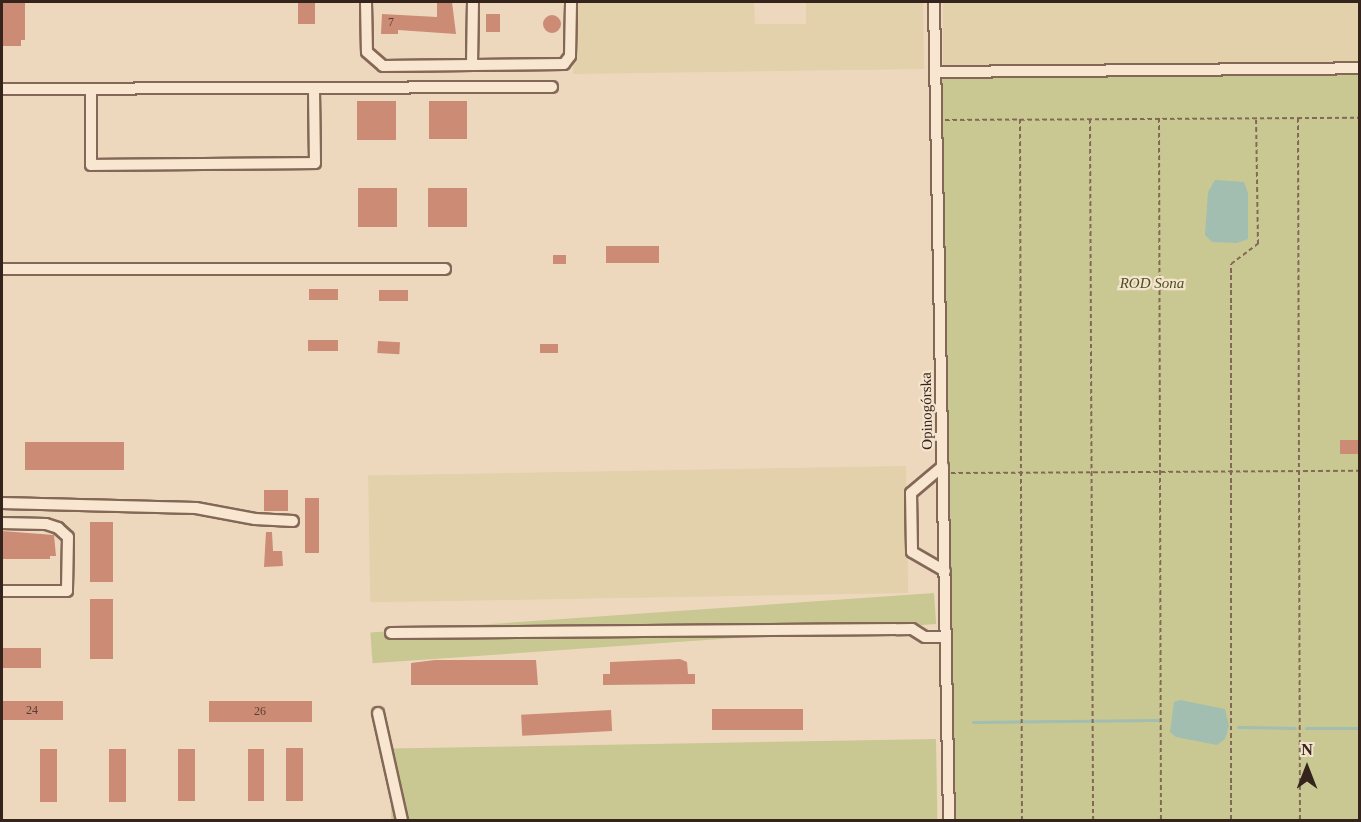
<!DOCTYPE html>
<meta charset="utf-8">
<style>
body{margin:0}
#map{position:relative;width:1361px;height:822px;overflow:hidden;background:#edd8be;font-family:Georgia,serif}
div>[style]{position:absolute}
.farmland>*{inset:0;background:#e2d1ab;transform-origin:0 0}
.green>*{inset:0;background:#cac892;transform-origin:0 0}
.water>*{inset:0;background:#a1beb1}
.stream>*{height:3px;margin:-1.5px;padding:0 1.5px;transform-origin:1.5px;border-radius:1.5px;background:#a1beb1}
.building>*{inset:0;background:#cb8b74;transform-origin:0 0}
.round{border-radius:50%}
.path>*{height:2px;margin-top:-1px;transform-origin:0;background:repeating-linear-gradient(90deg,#846857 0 4.5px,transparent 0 7.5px)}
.roads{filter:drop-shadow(2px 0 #846857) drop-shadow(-2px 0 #846857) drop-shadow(0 2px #846857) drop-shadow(0 -2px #846857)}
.minor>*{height:10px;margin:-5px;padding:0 5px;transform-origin:5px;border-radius:5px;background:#f8e6d0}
span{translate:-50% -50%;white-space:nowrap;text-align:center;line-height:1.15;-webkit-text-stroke:4.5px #f4e3cd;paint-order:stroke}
.number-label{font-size:12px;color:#5a3e32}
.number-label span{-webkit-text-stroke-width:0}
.park-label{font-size:15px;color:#4c5022;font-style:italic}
.street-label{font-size:15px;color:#34241c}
.frame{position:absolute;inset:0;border:3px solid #34241c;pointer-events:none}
.north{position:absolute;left:1277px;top:738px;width:60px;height:60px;-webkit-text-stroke:4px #f4e3cd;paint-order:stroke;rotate:0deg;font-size:16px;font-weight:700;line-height:24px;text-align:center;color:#34241c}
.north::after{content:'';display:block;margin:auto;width:21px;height:27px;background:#34241c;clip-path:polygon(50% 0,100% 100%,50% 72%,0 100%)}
</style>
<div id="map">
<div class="farmland">
<i style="clip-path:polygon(575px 2px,754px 2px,755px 24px,806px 24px,806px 2px,923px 2px,924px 69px,573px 74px)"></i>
<i style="left:943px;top:2px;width:416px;height:65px"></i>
<i style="left:906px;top:466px;width:127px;height:538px;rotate:89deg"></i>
</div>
<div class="green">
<i style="left:942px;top:75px;width:417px;height:745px"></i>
<i style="left:934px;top:593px;width:31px;height:565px;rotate:86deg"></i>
<i style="left:936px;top:739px;width:81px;height:546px;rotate:89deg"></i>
</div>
<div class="water">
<i style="clip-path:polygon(1215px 180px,1244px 182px,1248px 193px,1248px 239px,1237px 243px,1212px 242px,1205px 235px,1208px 192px)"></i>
<i style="clip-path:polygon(1180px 700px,1225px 709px,1229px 726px,1225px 739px,1217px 745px,1176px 737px,1170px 732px,1174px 702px)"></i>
</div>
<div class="stream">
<i style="left:973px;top:722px;width:187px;rotate:-0.6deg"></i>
<i style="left:1238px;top:727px;width:57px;rotate:1deg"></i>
<i style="left:1306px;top:728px;width:54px"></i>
</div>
<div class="building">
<i style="clip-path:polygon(2px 2px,25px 2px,25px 40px,21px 40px,21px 46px,2px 46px)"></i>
<i style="left:298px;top:2px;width:17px;height:22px"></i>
<i style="clip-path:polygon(437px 2px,452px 2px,456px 34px,398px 30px,398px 34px,381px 34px,382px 14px,437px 17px)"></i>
<i style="left:486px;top:14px;width:14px;height:18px"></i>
<i class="round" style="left:543px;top:15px;width:18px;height:18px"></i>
<i style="left:357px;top:101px;width:39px;height:39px"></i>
<i style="left:429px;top:101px;width:38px;height:38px"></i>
<i style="left:358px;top:188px;width:39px;height:39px"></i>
<i style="left:428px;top:188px;width:39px;height:39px"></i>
<i style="left:606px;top:246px;width:53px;height:17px"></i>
<i style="left:553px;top:255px;width:13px;height:9px"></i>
<i style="left:309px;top:289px;width:29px;height:11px"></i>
<i style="left:379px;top:290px;width:29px;height:11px"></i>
<i style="left:308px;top:340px;width:30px;height:11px"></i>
<i style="left:378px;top:341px;width:22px;height:12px;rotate:3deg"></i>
<i style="left:540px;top:344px;width:18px;height:9px"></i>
<i style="left:1340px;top:440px;width:19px;height:14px"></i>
<i style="left:124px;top:442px;width:28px;height:99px;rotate:90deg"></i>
<i style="left:264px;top:490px;width:24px;height:21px"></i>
<i style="left:305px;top:498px;width:14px;height:55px"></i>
<i style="left:90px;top:522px;width:23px;height:60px"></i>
<i style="clip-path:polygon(2px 531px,54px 535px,56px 556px,50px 556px,50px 559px,2px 559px)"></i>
<i style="clip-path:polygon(266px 532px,272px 532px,273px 551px,282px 551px,283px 566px,264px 567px)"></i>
<i style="left:90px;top:599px;width:23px;height:60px"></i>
<i style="left:2px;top:648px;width:39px;height:20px"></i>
<i style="clip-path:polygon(680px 659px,687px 662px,688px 674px,695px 674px,695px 684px,603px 685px,603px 674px,610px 674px,610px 662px)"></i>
<i style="clip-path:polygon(435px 660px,536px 660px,538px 685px,411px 685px,411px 663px)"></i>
<i style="left:2px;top:701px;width:61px;height:19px"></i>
<i style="left:209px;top:701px;width:103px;height:21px"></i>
<i style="left:803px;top:709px;width:21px;height:91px;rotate:90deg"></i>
<i style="left:611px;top:710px;width:21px;height:90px;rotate:87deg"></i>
<i style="left:286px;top:748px;width:17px;height:53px"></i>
<i style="left:40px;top:749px;width:17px;height:53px"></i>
<i style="left:109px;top:749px;width:17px;height:53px"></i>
<i style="left:178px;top:749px;width:17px;height:52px"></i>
<i style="left:248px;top:749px;width:16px;height:52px"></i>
</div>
<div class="path">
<i style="left:1159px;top:118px;width:702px;rotate:89.84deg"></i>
<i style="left:1298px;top:118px;width:702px;rotate:89.84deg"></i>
<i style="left:1020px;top:119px;width:701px;rotate:89.84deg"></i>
<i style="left:1090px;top:119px;width:701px;rotate:89.75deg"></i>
<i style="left:945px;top:120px;width:415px;rotate:-0.3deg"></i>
<i style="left:951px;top:473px;width:409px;rotate:-0.3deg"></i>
<i style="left:1231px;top:820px;width:556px;rotate:-90deg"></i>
<i style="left:1231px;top:264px;width:34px;rotate:-37deg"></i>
<i style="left:1258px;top:244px;width:126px;rotate:-90.9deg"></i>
</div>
<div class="roads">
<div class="minor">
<i style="left:366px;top:2px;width:50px;rotate:88.9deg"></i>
<i style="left:367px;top:52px;width:21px;rotate:41deg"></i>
<i style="left:383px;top:66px;width:181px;rotate:-0.6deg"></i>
<i style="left:564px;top:64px;width:10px;rotate:-53deg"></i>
<i style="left:570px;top:56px;width:54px;rotate:-88.9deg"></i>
<i style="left:934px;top:2px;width:818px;rotate:88.95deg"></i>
<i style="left:472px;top:65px;width:63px;rotate:-89.1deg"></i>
<i style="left:935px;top:72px;width:425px;rotate:-0.5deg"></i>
<i style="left:2px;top:89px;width:550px;rotate:-0.21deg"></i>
<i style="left:91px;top:89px;width:76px;rotate:90deg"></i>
<i style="left:91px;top:165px;width:224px;rotate:-0.5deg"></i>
<i style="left:315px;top:163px;width:75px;rotate:-90.8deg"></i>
<i style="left:2px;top:269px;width:443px"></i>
<i style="left:943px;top:466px;width:42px;rotate:139.8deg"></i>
<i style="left:911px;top:493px;width:59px;rotate:89deg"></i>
<i style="left:912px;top:552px;width:38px;rotate:30deg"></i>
<i style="left:2px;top:503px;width:194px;rotate:1.5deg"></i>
<i style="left:196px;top:508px;width:60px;rotate:10.6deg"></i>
<i style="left:255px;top:519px;width:38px;rotate:3deg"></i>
<i style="left:2px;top:523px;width:44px;rotate:1.3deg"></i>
<i style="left:46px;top:524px;width:13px;rotate:18deg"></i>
<i style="left:58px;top:528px;width:13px;rotate:42deg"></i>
<i style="left:68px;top:537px;width:54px;rotate:91.1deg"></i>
<i style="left:67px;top:591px;width:65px;rotate:180deg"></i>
<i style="left:391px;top:633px;width:521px;rotate:-0.44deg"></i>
<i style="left:912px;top:629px;width:15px;rotate:32deg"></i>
<i style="left:925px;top:637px;width:21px"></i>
<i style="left:378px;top:713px;width:110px;rotate:77.4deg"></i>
</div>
</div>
<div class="number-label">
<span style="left:391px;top:23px">7</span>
<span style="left:32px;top:711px">24</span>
<span style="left:260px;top:712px">26</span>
</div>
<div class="park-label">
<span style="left:1152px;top:284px">ROD Sona</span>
</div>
<div class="street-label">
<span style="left:927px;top:411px;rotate:-91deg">Opinogórska</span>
</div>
<div class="frame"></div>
<div class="north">N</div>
</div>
